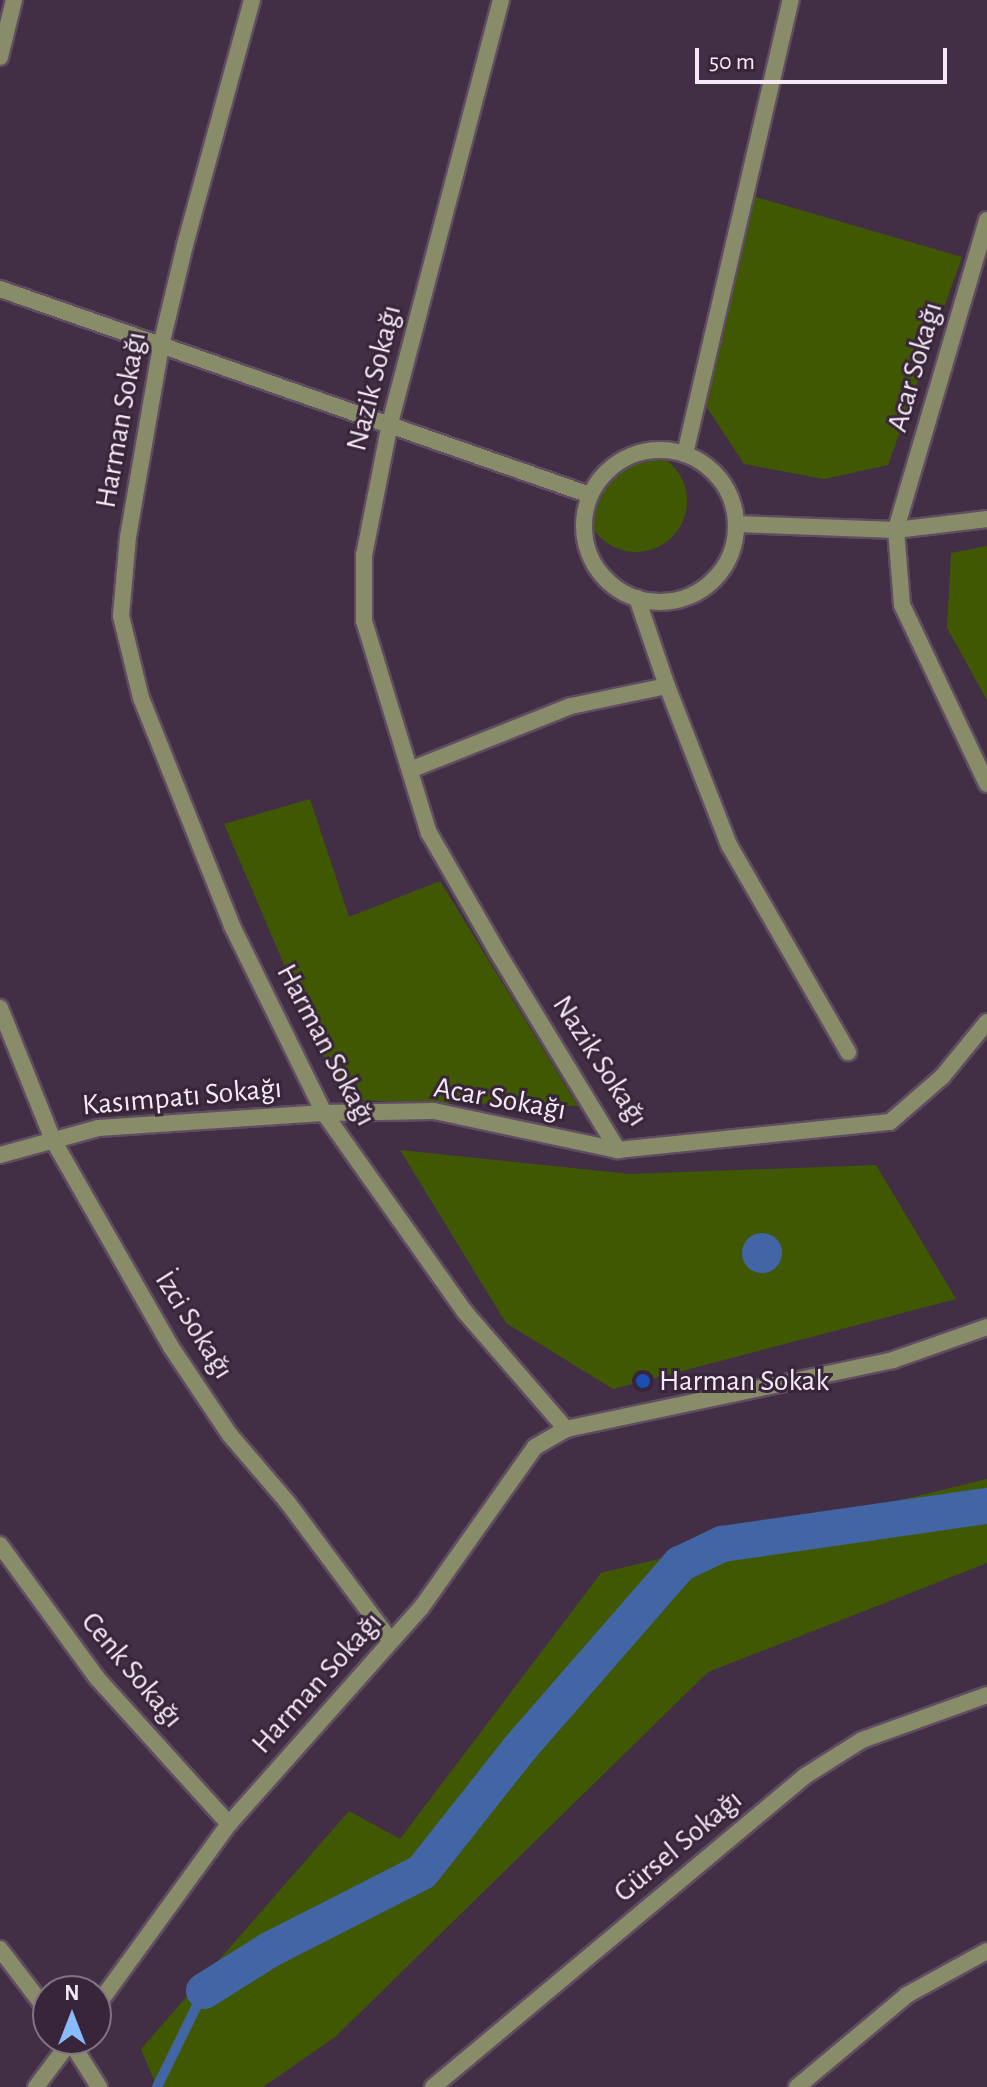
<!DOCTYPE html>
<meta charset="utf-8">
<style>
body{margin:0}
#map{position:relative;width:987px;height:2087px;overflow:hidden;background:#432f45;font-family:"Alegreya Sans",sans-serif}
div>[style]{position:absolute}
.green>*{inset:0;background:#415803}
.round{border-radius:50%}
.water>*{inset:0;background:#4165a5}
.stream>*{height:10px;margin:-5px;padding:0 5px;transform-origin:5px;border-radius:5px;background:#4165a5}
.canal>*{height:36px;margin:-18px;padding:0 18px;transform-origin:18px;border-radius:18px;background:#4165a5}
.roads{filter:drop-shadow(2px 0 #5f4d61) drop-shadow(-2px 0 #5f4d61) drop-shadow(0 2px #5f4d61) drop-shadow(0 -2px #5f4d61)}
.minor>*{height:16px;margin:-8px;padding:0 8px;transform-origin:8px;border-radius:8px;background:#888c69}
.minor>.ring{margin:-8px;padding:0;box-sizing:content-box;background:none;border:16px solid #888c69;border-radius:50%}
.dots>*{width:22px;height:22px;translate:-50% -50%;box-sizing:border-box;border:4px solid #38253a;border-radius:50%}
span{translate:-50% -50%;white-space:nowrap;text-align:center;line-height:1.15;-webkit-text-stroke:6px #38253a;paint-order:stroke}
.street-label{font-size:30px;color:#f5e9f6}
.poi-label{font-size:30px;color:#f5e9f6}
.left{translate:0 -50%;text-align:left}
.north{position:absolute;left:32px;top:1975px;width:80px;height:80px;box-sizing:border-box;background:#38253a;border:2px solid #847385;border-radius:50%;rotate:0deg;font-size:22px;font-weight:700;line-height:32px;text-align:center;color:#f5e9f6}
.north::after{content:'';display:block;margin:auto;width:28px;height:36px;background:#89bafc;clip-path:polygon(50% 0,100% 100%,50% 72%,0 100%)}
.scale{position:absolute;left:695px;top:48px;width:252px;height:36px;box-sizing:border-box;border:4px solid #f5e9f6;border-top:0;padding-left:10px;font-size:24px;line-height:28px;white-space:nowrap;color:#f5e9f6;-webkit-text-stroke:6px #38253a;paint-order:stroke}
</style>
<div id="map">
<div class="green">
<i style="clip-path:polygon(742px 193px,962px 257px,888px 465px,824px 479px,744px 464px,696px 391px)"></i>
<i class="round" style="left:585px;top:450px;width:102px;height:102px"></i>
<i style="clip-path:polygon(987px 546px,987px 700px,947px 628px,951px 553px)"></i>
<i style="clip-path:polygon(310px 799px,349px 917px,440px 881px,578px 1106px,342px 1100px,224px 824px)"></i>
<i style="clip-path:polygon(400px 1150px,630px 1174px,876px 1165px,956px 1299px,613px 1389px,506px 1323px)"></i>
<i style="clip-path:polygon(987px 1479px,987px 1563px,708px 1672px,335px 2037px,263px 2087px,157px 2087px,141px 2049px,349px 1811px,400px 1839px,601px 1573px)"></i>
</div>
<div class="water">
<i class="round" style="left:742px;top:1233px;width:40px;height:40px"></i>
</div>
<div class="stream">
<i style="left:157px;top:2087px;width:107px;rotate:-63.9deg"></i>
</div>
<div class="canal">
<i style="left:204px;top:1991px;width:77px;rotate:-32.2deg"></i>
<i style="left:269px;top:1950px;width:172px;rotate:-27deg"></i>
<i style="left:422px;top:1872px;width:158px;rotate:-51.7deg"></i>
<i style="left:520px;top:1748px;width:244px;rotate:-49deg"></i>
<i style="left:680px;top:1564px;width:47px;rotate:-25.5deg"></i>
<i style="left:722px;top:1544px;width:268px;rotate:-8.2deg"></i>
</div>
<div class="roads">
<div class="minor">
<i style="left:252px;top:0;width:254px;rotate:105.3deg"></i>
<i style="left:185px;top:245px;width:104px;rotate:103.4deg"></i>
<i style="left:161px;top:346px;width:194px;rotate:99.8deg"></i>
<i style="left:128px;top:537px;width:79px;rotate:95.1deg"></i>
<i style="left:121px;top:616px;width:84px;rotate:76.3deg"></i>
<i style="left:141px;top:698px;width:245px;rotate:68.2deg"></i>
<i style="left:232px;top:926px;width:208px;rotate:63.8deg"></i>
<i style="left:324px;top:1113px;width:244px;rotate:54.7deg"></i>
<i style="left:465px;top:1312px;width:155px;rotate:49.2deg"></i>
<i style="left:501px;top:0;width:437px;rotate:104.7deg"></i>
<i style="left:390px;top:423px;width:135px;rotate:101.1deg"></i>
<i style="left:364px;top:555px;width:66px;rotate:90deg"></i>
<i style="left:364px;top:621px;width:222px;rotate:73deg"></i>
<i style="left:429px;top:833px;width:138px;rotate:60.1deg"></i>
<i style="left:498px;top:953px;width:231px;rotate:58.7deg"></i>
<i style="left:618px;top:1150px;width:273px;rotate:-5.9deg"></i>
<i style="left:890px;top:1122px;width:69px;rotate:-40.9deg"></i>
<i style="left:942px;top:1077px;width:71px;rotate:-50.7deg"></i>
<i style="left:0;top:57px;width:59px;rotate:-76.2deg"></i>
<i style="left:987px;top:220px;width:323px;rotate:106.4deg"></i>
<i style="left:896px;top:530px;width:75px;rotate:85.4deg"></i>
<i style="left:902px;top:605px;width:198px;rotate:64.6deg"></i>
<i style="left:0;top:289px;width:625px;rotate:19.25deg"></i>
<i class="ring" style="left:584px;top:450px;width:136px;height:136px"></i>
<i style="left:685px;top:454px;width:466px;rotate:-76.9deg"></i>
<i style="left:737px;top:524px;width:159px;rotate:2.2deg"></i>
<i style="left:896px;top:530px;width:92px;rotate:-6.9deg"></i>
<i style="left:637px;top:598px;width:93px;rotate:71.2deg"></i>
<i style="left:667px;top:686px;width:171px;rotate:68.7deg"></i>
<i style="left:729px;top:845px;width:239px;rotate:60.1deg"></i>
<i style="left:410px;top:770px;width:173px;rotate:-21.7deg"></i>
<i style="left:571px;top:706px;width:98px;rotate:-11.8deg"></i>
<i style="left:0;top:1008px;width:142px;rotate:68.1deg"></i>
<i style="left:53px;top:1140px;width:238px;rotate:60.3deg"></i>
<i style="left:171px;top:1347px;width:106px;rotate:56.2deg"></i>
<i style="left:230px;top:1435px;width:89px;rotate:49.5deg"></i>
<i style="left:288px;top:1503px;width:172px;rotate:53.3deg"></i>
<i style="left:0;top:1155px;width:102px;rotate:-15.4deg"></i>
<i style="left:98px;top:1128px;width:226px;rotate:-3.8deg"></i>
<i style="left:324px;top:1113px;width:110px;rotate:-1deg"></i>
<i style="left:434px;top:1111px;width:188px;rotate:12deg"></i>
<i style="left:0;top:1545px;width:165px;rotate:53.9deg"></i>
<i style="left:97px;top:1678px;width:197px;rotate:47.9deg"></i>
<i style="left:0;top:1949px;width:79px;rotate:52.7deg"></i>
<i style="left:96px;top:2007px;width:226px;rotate:-54deg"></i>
<i style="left:229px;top:1824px;width:289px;rotate:-48.4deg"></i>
<i style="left:421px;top:1608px;width:197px;rotate:-54.7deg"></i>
<i style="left:535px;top:1447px;width:36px;rotate:-30deg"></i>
<i style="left:566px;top:1429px;width:334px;rotate:-11.9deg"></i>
<i style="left:893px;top:1360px;width:100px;rotate:-19.3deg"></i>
<i style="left:69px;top:2039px;width:57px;rotate:58deg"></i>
<i style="left:36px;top:2087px;width:60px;rotate:-53.1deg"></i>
<i style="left:433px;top:2087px;width:485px;rotate:-39.9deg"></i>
<i style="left:805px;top:1776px;width:67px;rotate:-32.3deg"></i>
<i style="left:862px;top:1740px;width:133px;rotate:-19.8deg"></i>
<i style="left:797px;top:2087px;width:143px;rotate:-39.9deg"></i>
<i style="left:907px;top:1995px;width:91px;rotate:-28.8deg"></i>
</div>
</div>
<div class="dots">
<i style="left:643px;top:1381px;background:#1a4fb4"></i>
</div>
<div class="street-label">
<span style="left:915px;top:367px;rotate:-74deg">Acar Sokağı</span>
<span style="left:374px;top:378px;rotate:-76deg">Nazik Sokağı</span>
<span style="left:121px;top:420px;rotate:-80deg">Harman Sokağı</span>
<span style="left:326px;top:1045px;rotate:62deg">Harman Sokağı</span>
<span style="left:600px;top:1061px;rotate:57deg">Nazik Sokağı</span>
<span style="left:182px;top:1097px;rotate:-5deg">Kasımpatı Sokağı</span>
<span style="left:500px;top:1099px;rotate:10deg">Acar Sokağı</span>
<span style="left:194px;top:1325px;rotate:58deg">İzci Sokağı</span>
<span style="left:132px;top:1670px;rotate:50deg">Cenk Sokağı</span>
<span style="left:317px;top:1683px;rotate:-48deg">Harman Sokağı</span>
<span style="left:678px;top:1846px;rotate:-40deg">Gürsel Sokağı</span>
</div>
<div class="poi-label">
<span class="left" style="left:659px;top:1381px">Harman Sokak</span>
</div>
<div class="north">N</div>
<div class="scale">50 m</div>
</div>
